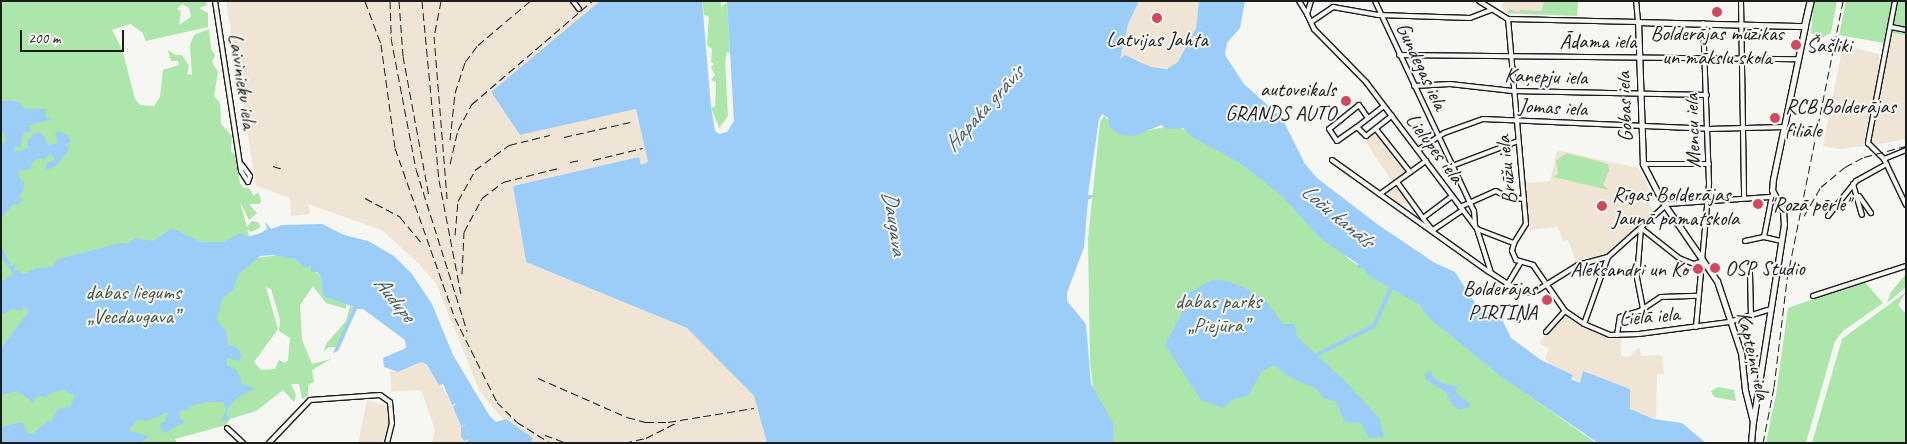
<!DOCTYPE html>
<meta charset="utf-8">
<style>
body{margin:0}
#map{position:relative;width:1907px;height:444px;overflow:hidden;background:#f6f6f2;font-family:Caveat,sans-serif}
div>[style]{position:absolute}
.built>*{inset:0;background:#f0e5d5}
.green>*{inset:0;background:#ace6aa}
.water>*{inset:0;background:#9ccdf9}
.canal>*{height:4px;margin:-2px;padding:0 2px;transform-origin:2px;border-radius:2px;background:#9ccdf9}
.roads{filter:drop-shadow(1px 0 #1c1c1c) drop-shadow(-1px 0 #1c1c1c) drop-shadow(0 1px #1c1c1c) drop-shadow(0 -1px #1c1c1c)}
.minor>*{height:4px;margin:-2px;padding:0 2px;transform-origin:2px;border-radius:2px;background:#f6f6f2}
.tertiary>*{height:5px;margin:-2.5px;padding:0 2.5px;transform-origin:2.5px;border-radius:2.5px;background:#f6f6f2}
.secondary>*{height:5.5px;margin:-2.75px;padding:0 2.75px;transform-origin:2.75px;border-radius:2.75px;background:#f6f6f2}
.rail>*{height:1px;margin-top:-0.5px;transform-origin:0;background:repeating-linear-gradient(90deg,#1c1c1c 0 8px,transparent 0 12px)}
.dots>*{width:14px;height:14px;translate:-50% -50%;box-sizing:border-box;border:2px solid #f6f6f2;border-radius:50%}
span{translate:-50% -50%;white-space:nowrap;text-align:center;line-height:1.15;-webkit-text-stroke:4px #f6f6f2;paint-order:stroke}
.poi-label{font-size:21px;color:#1c1c1c}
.left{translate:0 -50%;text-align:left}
.right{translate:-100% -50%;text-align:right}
.street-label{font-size:21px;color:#1c1c1c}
.park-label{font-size:21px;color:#475947}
.water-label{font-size:22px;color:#495a69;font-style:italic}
.frame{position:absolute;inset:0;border:2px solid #1c1c1c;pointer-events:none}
.scale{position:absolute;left:20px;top:30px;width:104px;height:22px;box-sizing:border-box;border:2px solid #1c1c1c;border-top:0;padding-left:6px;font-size:15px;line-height:18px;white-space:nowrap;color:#1c1c1c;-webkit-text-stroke:4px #f6f6f2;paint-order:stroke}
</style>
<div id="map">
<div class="built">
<i style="clip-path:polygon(226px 1px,600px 1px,491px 92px,520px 135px,636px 109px,648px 162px,641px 165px,639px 157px,513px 186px,526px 262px,687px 328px,754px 396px,767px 443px,531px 443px,533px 438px,504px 420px,480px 392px,436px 283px,418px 263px,382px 230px,308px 204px,310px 214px,291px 216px,290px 198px,256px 186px)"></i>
<i style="clip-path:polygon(1139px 1px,1199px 1px,1196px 28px,1179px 62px,1171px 68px,1151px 67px,1139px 60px,1120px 59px,1127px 24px)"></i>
<i style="clip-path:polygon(1505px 1px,1578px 1px,1577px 16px,1507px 14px,1501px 6px)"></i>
<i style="clip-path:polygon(1892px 33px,1906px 35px,1906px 139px,1874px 145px,1871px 141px)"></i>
<i style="clip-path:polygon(1843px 45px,1879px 54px,1880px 72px,1863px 146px,1839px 149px,1823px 146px)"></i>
<i style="clip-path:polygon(1377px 132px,1408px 172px,1393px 183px,1365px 141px)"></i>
<i style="clip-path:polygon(1557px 150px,1638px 168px,1655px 200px,1650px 202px,1652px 213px,1605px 257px,1577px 264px,1568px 240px,1563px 241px,1558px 227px,1530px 230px,1525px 183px,1550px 181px)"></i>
<i style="clip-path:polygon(1397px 183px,1408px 200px,1400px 207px,1385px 192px)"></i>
<i style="clip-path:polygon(1563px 315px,1586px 330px,1606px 336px,1607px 339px,1621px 338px,1621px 356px,1629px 357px,1639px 347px,1641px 356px,1662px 355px,1664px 374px,1657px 374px,1656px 419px,1631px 410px,1583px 371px,1580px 383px,1548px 362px,1545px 358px,1549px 349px,1539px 343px)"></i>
<i style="clip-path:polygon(421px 362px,434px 372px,452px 405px,457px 403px,456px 413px,461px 426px,466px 424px,462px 432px,469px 440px,466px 443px,432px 443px,435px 430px,421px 390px,391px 392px,390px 371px,398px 372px)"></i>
<i style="clip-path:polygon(367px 400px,387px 406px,390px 423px,382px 443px,358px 443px)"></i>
</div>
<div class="green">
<i style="clip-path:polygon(evenodd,1px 1px,206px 1px,207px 5px,199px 8px,208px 13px,208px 27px,146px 41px,142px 32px,130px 24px,112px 30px,122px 49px,135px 99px,140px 105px,154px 106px,160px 97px,163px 70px,179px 65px,178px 61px,171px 61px,168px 50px,176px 55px,182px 55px,189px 66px,187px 74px,192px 75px,190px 45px,194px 35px,209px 29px,211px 49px,215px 55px,212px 62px,218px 72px,214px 96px,220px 103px,221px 124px,232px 136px,231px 152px,235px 155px,240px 183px,244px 188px,249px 188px,254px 196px,258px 192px,261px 200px,260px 204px,249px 204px,257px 213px,249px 220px,240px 202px,247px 227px,252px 221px,258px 222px,261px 227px,251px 232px,247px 229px,256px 258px,280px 255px,295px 259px,304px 268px,311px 266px,321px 278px,323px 296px,346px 303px,346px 309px,326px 303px,313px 286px,300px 305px,302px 340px,312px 364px,331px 359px,312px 370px,314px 382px,308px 385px,308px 396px,302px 399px,299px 384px,291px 384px,296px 395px,294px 402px,283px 390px,256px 411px,230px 419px,226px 425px,175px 439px,177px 443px,1px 443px,1px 1px,182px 4px,189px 8px,191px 17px,179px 25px,181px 11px,177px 9px,182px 4px,1px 1px,266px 287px,271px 289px,280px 320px,279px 331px,290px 338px,288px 360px,285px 363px,279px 360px,275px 369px,261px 370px,254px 362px,278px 329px,266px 287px)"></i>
<i style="clip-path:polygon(702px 1px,721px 1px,721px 7px,727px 2px,730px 53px,727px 52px,725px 62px,728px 116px,719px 128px,711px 107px,715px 107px,716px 88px,716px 82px,711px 80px,715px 75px,711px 67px,714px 64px,711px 62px,712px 49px,707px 45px,709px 17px,704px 15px)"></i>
<i style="clip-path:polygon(1544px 1px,1578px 1px,1577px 16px,1508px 13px,1509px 9px,1519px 13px,1520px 10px,1542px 11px)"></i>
<i style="clip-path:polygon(1814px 1px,1837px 1px,1831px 33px,1821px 38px,1811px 33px)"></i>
<i style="clip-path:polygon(1846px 1px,1893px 1px,1884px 43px,1839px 35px)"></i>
<i style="clip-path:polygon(1898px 1px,1906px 1px,1906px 35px,1892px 33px)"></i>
<i style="clip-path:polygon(1104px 116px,1125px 135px,1175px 125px,1242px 160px,1271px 183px,1350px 260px,1427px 309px,1528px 395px,1596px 443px,1099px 443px,1090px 361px,1088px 239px,1100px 122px)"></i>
<i style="clip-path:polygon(1567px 153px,1608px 164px,1609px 171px,1603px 185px,1609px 190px,1553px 177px,1558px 174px,1556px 160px)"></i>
<i style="clip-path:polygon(1906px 274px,1906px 287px,1887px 303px,1891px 292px)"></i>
<i style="clip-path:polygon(1864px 281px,1883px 303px,1843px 331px,1835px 341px,1806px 443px,1766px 443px,1776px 395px,1788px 308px)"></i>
<i style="clip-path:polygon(1906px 292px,1898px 305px,1906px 314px,1906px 443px,1812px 443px,1842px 339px)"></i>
<i style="clip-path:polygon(350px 306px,355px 308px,337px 347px,329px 347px,324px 351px,326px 344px,346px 321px)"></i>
<i style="clip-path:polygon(1718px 387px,1734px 390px,1736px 401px,1714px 397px,1711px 391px)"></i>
</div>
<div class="water">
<i style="clip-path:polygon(600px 1px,702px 1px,711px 107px,715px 131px,719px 134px,727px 132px,734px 121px,727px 1px,1139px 1px,1128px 24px,1120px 59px,1125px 55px,1151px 67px,1167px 69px,1178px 62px,1196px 28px,1199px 1px,1245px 1px,1240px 28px,1227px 43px,1225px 55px,1244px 84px,1282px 118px,1305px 164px,1317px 178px,1377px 224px,1435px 263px,1455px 272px,1477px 306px,1503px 321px,1511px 338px,1541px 360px,1573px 375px,1571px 379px,1580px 383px,1583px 371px,1630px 389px,1630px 409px,1654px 419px,1682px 423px,1706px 443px,1598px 443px,1503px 378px,1428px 317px,1420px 305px,1369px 276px,1363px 268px,1358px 268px,1358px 264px,1321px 239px,1282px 196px,1240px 163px,1192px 137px,1183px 128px,1167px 129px,1161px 125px,1135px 136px,1121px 135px,1110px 128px,1108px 118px,1102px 114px,1099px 119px,1088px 195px,1095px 195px,1088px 200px,1084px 247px,1067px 293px,1067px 301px,1086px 324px,1091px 384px,1113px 423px,1114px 443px,767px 443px,754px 396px,687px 328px,526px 262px,513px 186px,639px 157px,641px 165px,648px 162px,636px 109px,520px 135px,491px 92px)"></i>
<i style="clip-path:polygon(11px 100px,19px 102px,25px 109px,46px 109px,46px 117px,52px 119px,28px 126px,33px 131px,23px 133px,21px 147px,15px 146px,14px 152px,28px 148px,28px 140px,37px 132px,43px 134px,48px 145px,58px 143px,55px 133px,60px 131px,69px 137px,71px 142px,64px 145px,69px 147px,68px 152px,56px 166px,46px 170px,46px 164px,56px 159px,50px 154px,43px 160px,41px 158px,33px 161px,30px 169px,18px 171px,20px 180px,24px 182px,24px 190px,18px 197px,23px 199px,18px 205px,13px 204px,1px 219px,1px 145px,6px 141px,1px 128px,1px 101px)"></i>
<i style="clip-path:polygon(265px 222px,271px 229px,282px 225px,322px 224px,344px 235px,368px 241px,394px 256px,412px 274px,432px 304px,453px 355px,489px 415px,496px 422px,506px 419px,533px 438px,531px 443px,466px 443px,469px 439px,464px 441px,461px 437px,461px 427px,466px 424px,461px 426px,453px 407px,457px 403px,452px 405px,443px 384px,439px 385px,427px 365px,421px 362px,398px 372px,384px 367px,383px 358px,406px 348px,405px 340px,363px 309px,357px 309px,338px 351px,333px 353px,354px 307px,323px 296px,321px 278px,317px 272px,311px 272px,311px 266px,304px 268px,295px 259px,273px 255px,260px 256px,239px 274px,233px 290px,222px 299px,218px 314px,217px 320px,226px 331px,228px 344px,238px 348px,242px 356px,239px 361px,227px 358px,227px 365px,237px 370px,242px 384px,255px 388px,235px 399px,226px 412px,229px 419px,222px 421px,226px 409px,223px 402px,207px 402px,191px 406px,187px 411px,181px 410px,179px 418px,185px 422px,165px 433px,161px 431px,160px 424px,165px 421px,168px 412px,147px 421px,137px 420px,129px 431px,150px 436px,140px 443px,1px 443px,1px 427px,22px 422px,28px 433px,33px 434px,47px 421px,51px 422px,58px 409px,70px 407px,75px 396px,63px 390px,48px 394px,45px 399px,43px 396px,36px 397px,34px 403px,17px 391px,1px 395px,1px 348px,29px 311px,24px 306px,21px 311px,13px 309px,1px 315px,1px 282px,13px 274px,2px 258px,1px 245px,11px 266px,16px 263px,14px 269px,25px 274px,36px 268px,52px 267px,58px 259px,120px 243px,127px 244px,135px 238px,153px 241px,172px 228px,201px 242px,223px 242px,241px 233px,247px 237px,261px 233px,267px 229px)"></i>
<i style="clip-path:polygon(1212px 280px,1227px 281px,1247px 289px,1266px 301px,1283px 324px,1294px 324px,1298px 338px,1344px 380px,1380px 419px,1384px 437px,1369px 438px,1361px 423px,1345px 422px,1336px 402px,1323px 398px,1317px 389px,1293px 379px,1274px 365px,1262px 371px,1248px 396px,1236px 398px,1222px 408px,1201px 400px,1165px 345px,1181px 315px,1185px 295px)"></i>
<i style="clip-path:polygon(1431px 371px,1432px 376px,1444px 384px,1457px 386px,1456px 393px,1469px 402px,1470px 407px,1459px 410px,1453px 406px,1446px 392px,1425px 379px,1425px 373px)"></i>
</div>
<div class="canal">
<i style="left:1316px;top:355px;width:65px;rotate:-26.6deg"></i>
<i style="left:1374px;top:326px;width:44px;rotate:-65.8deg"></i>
</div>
<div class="roads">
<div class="minor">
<i style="left:215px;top:1px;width:172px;rotate:81.3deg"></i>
<i style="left:241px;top:171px;width:13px;rotate:58deg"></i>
<i style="left:248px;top:182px;width:6px;rotate:-72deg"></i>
<i style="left:250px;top:176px;width:14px;rotate:-126deg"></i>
<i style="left:573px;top:1px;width:10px;rotate:53deg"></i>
<i style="left:1299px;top:1px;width:15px;rotate:58deg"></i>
<i style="left:1311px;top:1px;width:14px;rotate:107deg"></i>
<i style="left:1307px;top:14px;width:17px;rotate:65deg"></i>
<i style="left:1314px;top:29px;width:74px;rotate:45.5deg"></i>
<i style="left:1366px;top:82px;width:184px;rotate:52.9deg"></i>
<i style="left:1477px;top:229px;width:46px;rotate:72.3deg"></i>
<i style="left:1491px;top:273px;width:31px;rotate:33deg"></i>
<i style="left:1517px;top:290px;width:16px;rotate:11deg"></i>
<i style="left:1533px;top:293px;width:53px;rotate:-31.9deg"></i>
<i style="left:1578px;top:265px;width:31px;rotate:-15deg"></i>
<i style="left:1608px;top:257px;width:79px;rotate:-41.9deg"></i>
<i style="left:1667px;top:204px;width:103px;rotate:-3.9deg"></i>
<i style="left:1375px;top:1px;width:232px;rotate:64.8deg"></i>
<i style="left:1474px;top:211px;width:15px;rotate:86deg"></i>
<i style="left:1479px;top:1px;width:34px;rotate:32deg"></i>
<i style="left:1508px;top:19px;width:130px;rotate:1.3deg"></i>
<i style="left:1638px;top:22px;width:21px;rotate:-95deg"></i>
<i style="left:1741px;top:1px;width:197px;rotate:89.1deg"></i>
<i style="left:1895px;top:1px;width:145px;rotate:100.8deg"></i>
<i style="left:1868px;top:143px;width:23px;rotate:45deg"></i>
<i style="left:1884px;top:159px;width:51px;rotate:64.4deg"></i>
<i style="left:1311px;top:22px;width:27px;rotate:-34deg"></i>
<i style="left:1333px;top:7px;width:46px;rotate:10.1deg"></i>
<i style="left:1378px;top:15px;width:92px;rotate:1.9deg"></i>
<i style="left:1470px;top:18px;width:22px;rotate:-21deg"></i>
<i style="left:1891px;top:27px;width:15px;rotate:11deg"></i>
<i style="left:1399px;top:55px;width:398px;rotate:0.6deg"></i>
<i style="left:1414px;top:86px;width:36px;rotate:-3deg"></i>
<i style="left:1450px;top:84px;width:63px;rotate:6.3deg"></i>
<i style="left:1513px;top:91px;width:194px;rotate:1.2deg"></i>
<i style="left:1368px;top:118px;width:16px;rotate:-125deg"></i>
<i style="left:1359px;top:105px;width:38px;rotate:141deg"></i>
<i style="left:1329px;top:129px;width:14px;rotate:56deg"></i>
<i style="left:1337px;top:141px;width:24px;rotate:-35deg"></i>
<i style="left:1357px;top:127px;width:13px;rotate:45deg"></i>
<i style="left:1366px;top:136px;width:33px;rotate:-38deg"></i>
<i style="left:1357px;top:127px;width:34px;rotate:-38deg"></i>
<i style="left:1376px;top:129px;width:55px;rotate:51.7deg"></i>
<i style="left:1418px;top:150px;width:31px;rotate:-33deg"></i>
<i style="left:1444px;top:133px;width:41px;rotate:-19.7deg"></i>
<i style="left:1483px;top:119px;width:225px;rotate:2.5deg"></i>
<i style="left:1708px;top:129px;width:76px;rotate:-1.5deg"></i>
<i style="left:1884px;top:159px;width:24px;rotate:-22deg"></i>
<i style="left:1332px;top:160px;width:193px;rotate:35.5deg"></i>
<i style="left:1643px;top:164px;width:66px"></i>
<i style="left:1452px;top:166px;width:71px;rotate:-20.7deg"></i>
<i style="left:1397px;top:182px;width:44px;rotate:54.2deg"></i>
<i style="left:1853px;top:184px;width:32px;rotate:74deg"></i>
<i style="left:1380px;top:194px;width:57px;rotate:-35.7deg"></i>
<i style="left:1859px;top:196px;width:21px;rotate:55deg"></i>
<i style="left:1460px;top:207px;width:39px;rotate:-24deg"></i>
<i style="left:1496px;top:191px;width:13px;rotate:29deg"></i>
<i style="left:1507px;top:197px;width:17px;rotate:7deg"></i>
<i style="left:1828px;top:216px;width:45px;rotate:-51.3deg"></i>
<i style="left:1856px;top:181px;width:35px;rotate:-29deg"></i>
<i style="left:1641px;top:228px;width:50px;rotate:94.6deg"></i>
<i style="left:1637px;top:278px;width:32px;rotate:79deg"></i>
<i style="left:1641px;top:228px;width:48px;rotate:38.3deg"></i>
<i style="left:1679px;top:258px;width:16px;rotate:22deg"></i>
<i style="left:1694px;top:264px;width:9px;rotate:-18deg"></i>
<i style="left:1477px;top:229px;width:40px;rotate:21deg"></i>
<i style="left:1514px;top:243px;width:22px;rotate:-58deg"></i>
<i style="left:1526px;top:224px;width:206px;rotate:-95deg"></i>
<i style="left:1433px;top:230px;width:36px;rotate:-34deg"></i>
<i style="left:1433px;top:231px;width:16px;rotate:-128deg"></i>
<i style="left:1423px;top:218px;width:36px;rotate:-37deg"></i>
<i style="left:1764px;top:237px;width:17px;rotate:13deg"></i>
<i style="left:1745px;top:241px;width:19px;rotate:-12deg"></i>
<i style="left:1764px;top:237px;width:42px;rotate:-79deg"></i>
<i style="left:1514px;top:243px;width:8px;rotate:104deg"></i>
<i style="left:1512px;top:251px;width:10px;rotate:66deg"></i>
<i style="left:1516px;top:260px;width:18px;rotate:16deg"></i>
<i style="left:1533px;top:265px;width:56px;rotate:55.2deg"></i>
<i style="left:1565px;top:311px;width:23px;rotate:34deg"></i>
<i style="left:1584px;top:324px;width:28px;rotate:23deg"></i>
<i style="left:1610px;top:335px;width:29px;rotate:-2deg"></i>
<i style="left:1639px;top:334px;width:91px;rotate:-7.6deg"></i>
<i style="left:1729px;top:322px;width:44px;rotate:-17.2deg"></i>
<i style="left:1750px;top:273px;width:43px;rotate:88.7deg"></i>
<i style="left:1507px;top:285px;width:26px;rotate:-59deg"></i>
<i style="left:1813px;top:296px;width:98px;rotate:-17.9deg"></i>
<i style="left:1584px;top:324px;width:71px;rotate:-70.3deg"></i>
<i style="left:1696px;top:327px;width:145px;rotate:-84.8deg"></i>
<i style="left:1709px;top:183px;width:160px;rotate:-92.1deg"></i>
<i style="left:1546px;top:332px;width:28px;rotate:-48deg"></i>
<i style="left:1617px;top:335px;width:18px;rotate:-81deg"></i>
<i style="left:1620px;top:317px;width:21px;rotate:-17deg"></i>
<i style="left:1640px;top:311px;width:25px;rotate:-34deg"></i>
<i style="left:1661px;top:297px;width:37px;rotate:-2deg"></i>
<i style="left:227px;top:428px;width:22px;rotate:43deg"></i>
<i style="left:269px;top:443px;width:59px;rotate:-46.4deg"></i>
<i style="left:310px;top:400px;width:70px;rotate:-4.1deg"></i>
<i style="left:380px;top:395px;width:12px;rotate:35deg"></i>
<i style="left:390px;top:402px;width:21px;rotate:85deg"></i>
<i style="left:392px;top:423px;width:21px;rotate:104deg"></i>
</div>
<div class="tertiary">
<i style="left:1751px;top:443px;width:21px;rotate:-85deg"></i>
<i style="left:1753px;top:422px;width:33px;rotate:-104deg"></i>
<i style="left:1745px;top:390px;width:37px;rotate:-96deg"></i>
<i style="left:1741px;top:353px;width:76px;rotate:-108.4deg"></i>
<i style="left:1717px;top:281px;width:97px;rotate:-124.5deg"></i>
<i style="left:1662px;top:201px;width:42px;rotate:-117.2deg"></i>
<i style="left:1643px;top:164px;width:142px;rotate:-92deg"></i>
<i style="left:1638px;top:22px;width:167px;rotate:1.4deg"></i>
<i style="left:1805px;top:26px;width:156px;rotate:101.8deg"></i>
<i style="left:1773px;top:179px;width:11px;rotate:95deg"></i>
<i style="left:1772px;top:190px;width:24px;rotate:62deg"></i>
<i style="left:1783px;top:211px;width:13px;rotate:86deg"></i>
<i style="left:1784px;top:224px;width:200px;rotate:98.9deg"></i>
</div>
<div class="secondary">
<i style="left:1805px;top:26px;width:26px;rotate:-77deg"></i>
</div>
</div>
<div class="rail">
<i style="left:365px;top:1px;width:46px;rotate:69.6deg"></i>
<i style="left:381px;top:44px;width:105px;rotate:82.3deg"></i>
<i style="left:395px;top:148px;width:180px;rotate:70.6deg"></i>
<i style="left:455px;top:318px;width:94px;rotate:63.4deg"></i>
<i style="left:497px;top:402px;width:28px;rotate:45deg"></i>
<i style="left:517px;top:422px;width:40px;rotate:32deg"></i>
<i style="left:390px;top:1px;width:37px;rotate:88deg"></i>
<i style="left:391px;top:38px;width:133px;rotate:79.2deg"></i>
<i style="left:416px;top:169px;width:170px;rotate:72.5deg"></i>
<i style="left:399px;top:1px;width:55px;rotate:85.8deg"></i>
<i style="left:403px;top:56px;width:142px;rotate:79.5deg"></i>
<i style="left:422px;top:1px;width:180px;rotate:84.6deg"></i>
<i style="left:439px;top:180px;width:116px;rotate:79.1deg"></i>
<i style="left:441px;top:1px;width:36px;rotate:101deg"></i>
<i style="left:434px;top:36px;width:163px;rotate:85.4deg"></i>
<i style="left:564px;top:137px;width:68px;rotate:-12.8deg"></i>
<i style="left:450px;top:140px;width:47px;rotate:-83.9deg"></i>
<i style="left:455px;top:93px;width:33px;rotate:-72deg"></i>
<i style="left:465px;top:62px;width:21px;rotate:-53deg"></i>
<i style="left:478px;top:45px;width:68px;rotate:-40.2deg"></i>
<i style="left:593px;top:160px;width:51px;rotate:-13.5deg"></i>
<i style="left:570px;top:162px;width:10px;rotate:-11deg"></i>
<i style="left:450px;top:164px;width:35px;rotate:-77deg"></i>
<i style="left:458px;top:130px;width:30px;rotate:-62deg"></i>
<i style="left:472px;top:104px;width:158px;rotate:-40.6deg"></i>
<i style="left:273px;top:166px;width:9px;rotate:18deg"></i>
<i style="left:365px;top:198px;width:40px;rotate:28deg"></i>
<i style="left:400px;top:217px;width:35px;rotate:50deg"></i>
<i style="left:1804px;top:216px;width:34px;rotate:-60deg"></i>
<i style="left:1821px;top:187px;width:31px;rotate:-40deg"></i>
<i style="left:1845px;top:167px;width:21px;rotate:-28deg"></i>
<i style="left:1864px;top:157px;width:43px;rotate:-14.7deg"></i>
<i style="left:455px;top:235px;width:34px;rotate:-85deg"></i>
<i style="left:458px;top:201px;width:35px;rotate:-61deg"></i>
<i style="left:475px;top:170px;width:42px;rotate:-36.3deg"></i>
<i style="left:509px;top:145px;width:42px;rotate:-13.7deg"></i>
<i style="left:462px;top:274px;width:42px;rotate:-87.3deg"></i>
<i style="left:464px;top:232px;width:38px;rotate:-62deg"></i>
<i style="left:482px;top:198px;width:26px;rotate:-37deg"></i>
<i style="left:503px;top:182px;width:57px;rotate:-14.3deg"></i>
<i style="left:538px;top:378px;width:97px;rotate:23.7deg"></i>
<i style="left:627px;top:417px;width:20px;rotate:15deg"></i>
<i style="left:646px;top:422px;width:22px"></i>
<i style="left:668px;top:422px;width:87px;rotate:-9.2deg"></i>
<i style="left:545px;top:435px;width:23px;rotate:20deg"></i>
<i style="left:624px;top:443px;width:23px;rotate:-13deg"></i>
<i style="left:646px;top:438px;width:33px;rotate:-27deg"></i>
<i style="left:1763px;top:443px;width:57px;rotate:-78.9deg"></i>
<i style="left:1774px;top:387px;width:109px;rotate:-83.1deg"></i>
<i style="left:1787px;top:279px;width:284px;rotate:-78.6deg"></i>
</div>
<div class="dots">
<i style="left:1717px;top:12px;background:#d1495b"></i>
<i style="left:1157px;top:18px;background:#d1495b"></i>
<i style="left:1796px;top:45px;background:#d1495b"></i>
<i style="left:1346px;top:101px;background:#d1495b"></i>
<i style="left:1775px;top:118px;background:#d1495b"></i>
<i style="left:1758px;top:204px;background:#d1495b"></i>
<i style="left:1602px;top:206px;background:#d1495b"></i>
<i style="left:1715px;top:268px;background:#d1495b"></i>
<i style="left:1698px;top:269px;background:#d1495b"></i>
<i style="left:1547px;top:300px;background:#d1495b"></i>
</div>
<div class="poi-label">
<span style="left:1717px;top:45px">Bolderājas mūzikas<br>un mākslu skola</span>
<span style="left:1157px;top:39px">Latvijas Jahta</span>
<span class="left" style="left:1806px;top:45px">Šašliki</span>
<span class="right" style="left:1336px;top:101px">autoveikals<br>GRANDS AUTO</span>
<span class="left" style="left:1785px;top:118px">RCB Bolderājas<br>filiāle</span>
<span class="left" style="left:1612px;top:206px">Rīgas Bolderājas<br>Jaunā pamatskola</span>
<span class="left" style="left:1768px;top:204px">"Rozā pērle"</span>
<span class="left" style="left:1725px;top:268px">OSP Studio</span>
<span class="right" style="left:1688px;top:269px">Aleksandri un Ko</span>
<span class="right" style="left:1537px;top:300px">Bolderājas<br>PIRTIŅA</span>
</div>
<div class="street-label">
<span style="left:1598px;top:41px">Ādama iela</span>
<span style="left:1422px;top:66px;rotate:65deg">Gundegas iela</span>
<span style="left:1546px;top:76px;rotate:2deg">Kaņepju iela</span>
<span style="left:243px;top:81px;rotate:81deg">Laivinieku iela</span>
<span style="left:1553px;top:107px;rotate:3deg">Jomas iela</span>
<span style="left:1624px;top:107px;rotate:-92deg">Gobas iela</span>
<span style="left:1692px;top:131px;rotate:-92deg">Mencu iela</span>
<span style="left:1435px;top:148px;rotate:53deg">Lielupes iela</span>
<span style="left:1506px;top:170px;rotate:-96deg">Brūžu iela</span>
<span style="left:1649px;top:316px;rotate:-5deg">Lielā iela</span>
<span style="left:1754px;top:356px;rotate:77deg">Kapteiņu iela</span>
</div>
<div class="park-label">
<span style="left:133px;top:304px">dabas liegums<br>„Vecdaugava”</span>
<span style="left:1218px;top:313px">dabas parks<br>„Piejūra”</span>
</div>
<div class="water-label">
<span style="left:984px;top:109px;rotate:-48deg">Hapaka grāvis</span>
<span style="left:1337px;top:216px;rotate:40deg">Loču kanāls</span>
<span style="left:894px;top:223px;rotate:81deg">Daugava</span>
<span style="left:394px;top:299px;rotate:51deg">Audupe</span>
</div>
<div class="frame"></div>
<div class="scale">200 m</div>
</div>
